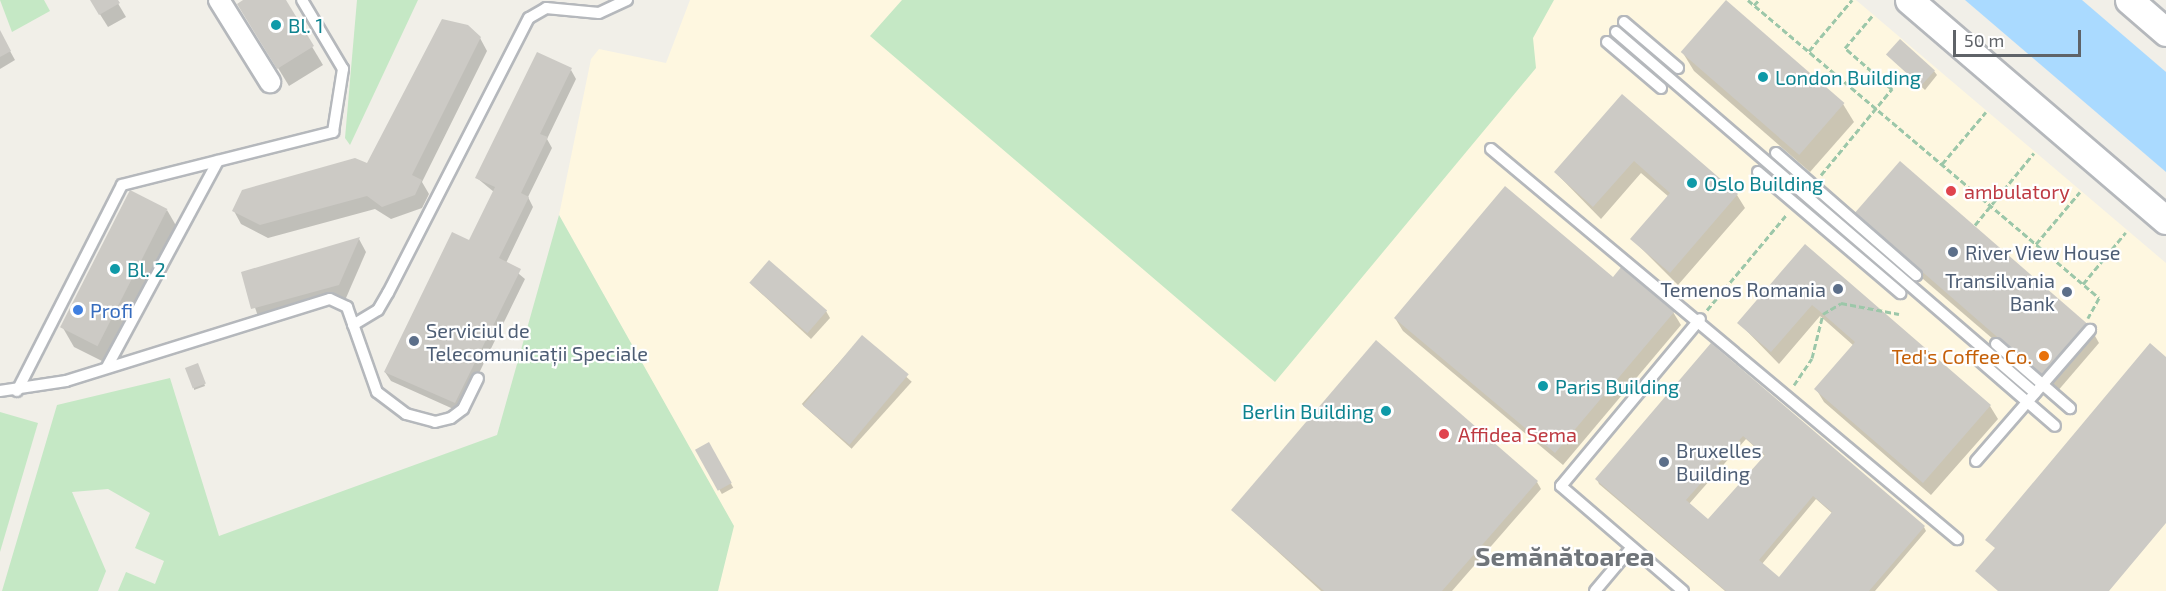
<!DOCTYPE html>
<meta charset="utf-8">
<style>
body{margin:0}
#map{position:relative;width:2166px;height:591px;overflow:hidden;background:#f1efe8;font-family:"Exo 2",sans-serif}
div>[style]{position:absolute}
.commercial>*{inset:0;background:#fef7e0}
.green>*{inset:0;background:#c5e8c5}
.water>*{inset:0;background:#aadaff}
.shadow>*{inset:0;background:#0003;transform-origin:0 0}
.building>*{inset:0;background:#cccac5;transform-origin:0 0}
.path>*{height:3px;margin-top:-1.5px;transform-origin:0;background:repeating-linear-gradient(90deg,#9cc7a9 0 6px,transparent 0 9px)}
.roads{filter:drop-shadow(2px 0 #b5b8bc) drop-shadow(-2px 0 #b5b8bc) drop-shadow(0 2px #b5b8bc) drop-shadow(0 -2px #b5b8bc)}
.lane>*{height:10px;margin:-5px;padding:0 5px;transform-origin:5px;border-radius:5px;background:#fff}
.street>*{height:20px;margin:-10px;padding:0 10px;transform-origin:10px;border-radius:10px;background:#fff}
.secondary>*{height:27px;margin:-13.5px;padding:0 13.5px;transform-origin:13.5px;border-radius:13.5px;background:#fff}
.dots>*{width:16px;height:16px;translate:-50% -50%;box-sizing:border-box;border:3px solid #fff;border-radius:50%}
span{translate:-50% -50%;white-space:nowrap;text-align:center;line-height:1.15;-webkit-text-stroke:4.5px #fff;paint-order:stroke}
.culture-label{font-size:20px;color:#0d838f}
.left{translate:0 -50%;text-align:left}
.right{translate:-100% -50%;text-align:right}
.health-label{font-size:20px;color:#be3a42}
.service-label{font-size:20px;color:#4e5e75}
.shop-label{font-size:20px;color:#366cbe}
.food-label{font-size:20px;color:#c56008}
.district-label{font-size:26px;color:#70757a;font-weight:700}
.scale{position:absolute;left:1953px;top:30px;width:128px;height:27px;box-sizing:border-box;border:3px solid #5f6368;border-top:0;padding-left:8px;font-size:18px;line-height:21px;white-space:nowrap;color:#5f6368;-webkit-text-stroke:4px #fff;paint-order:stroke}
</style>
<div id="map">
<div class="commercial">
<i style="clip-path:polygon(690px 0,1856px 0,2166px 263px,2166px 591px,718px 591px,733px 526px,559px 215px,591px 59px,599px 49px,666px 63px)"></i>
</div>
<div class="green">
<i style="clip-path:polygon(0 0,44px 0,50px 11px,12px 32px)"></i>
<i style="clip-path:polygon(357px 0,418px 0,350px 145px,345px 138px)"></i>
<i style="clip-path:polygon(902px 0,1554px 0,1533px 38px,1536px 68px,1275px 382px,870px 36px)"></i>
<i style="clip-path:polygon(559px 215px,734px 526px,718px 591px,118px 591px,126px 572px,155px 584px,164px 561px,135px 548px,150px 513px,108px 489px,72px 492px,106px 571px,98px 591px,2px 591px,57px 405px,170px 378px,219px 536px,497px 435px)"></i>
<i style="clip-path:polygon(0 412px,38px 423px,0 552px)"></i>
</div>
<div class="water">
<i style="clip-path:polygon(1965px 0,2082px 0,2166px 72px,2166px 172px)"></i>
</div>
<div class="shadow">
<i style="clip-path:polygon(91px 0,116px 0,126px 17px,108px 27px)"></i>
<i style="clip-path:polygon(246px 0,284px 0,323px 65px,289px 86px,250px 22px)"></i>
<i style="clip-path:polygon(0 33px,15px 60px,0 69px)"></i>
<i style="clip-path:polygon(480px 38px,487px 51px,422px 182px,429px 194px,422px 208px,391px 219px,375px 209px,268px 238px,241px 224px,234px 211px,368px 165px)"></i>
<i style="clip-path:polygon(1683px 53px,1843px 104px,1854px 122px,1810px 172px,1694px 71px)"></i>
<i style="clip-path:polygon(1888px 55px,1934px 71px,1937px 75px,1925px 90px)"></i>
<i style="clip-path:polygon(571px 70px,576px 79px,547px 139px,552px 148px,528px 197px,533px 207px,506px 263px,525px 279px,460px 412px,391px 381px,385px 372px,469px 242px,494px 192px,477px 178px)"></i>
<i style="clip-path:polygon(1623px 96px,1737px 195px,1745px 208px,1678px 285px,1632px 239px,1669px 197px,1641px 173px,1601px 219px,1556px 173px)"></i>
<i style="clip-path:polygon(167px 210px,178px 229px,110px 365px,74px 347px,63px 328px)"></i>
<i style="clip-path:polygon(1857px 213px,2090px 327px,2099px 343px,2056px 393px,1866px 230px)"></i>
<i style="clip-path:polygon(359px 239px,366px 252px,346px 298px,260px 322px,243px 273px)"></i>
<i style="clip-path:polygon(1806px 246px,1990px 406px,1998px 419px,1931px 495px,1824px 402px,1816px 389px,1854px 346px,1820px 316px,1779px 364px,1739px 323px)"></i>
<i style="clip-path:polygon(1613px 279px,1673px 312px,1681px 325px,1563px 465px,1403px 331px,1395px 318px)"></i>
<i style="clip-path:polygon(751px 284px,826px 311px,830px 318px,811px 339px)"></i>
<i style="left:862px;top:337px;width:67px;height:90px;rotate:42deg"></i>
<i style="clip-path:polygon(evenodd,1711px 346px,1924px 527px,1926px 531px,1875px 591px,1725px 591px,1599px 484px,1597px 479px,1711px 346px,1746px 439px,1766px 457px,1708px 521px,1689px 504px,1746px 439px,1711px 346px,1816px 499px,1833px 514px,1779px 579px,1762px 564px,1816px 499px)"></i>
<i style="clip-path:polygon(198px 366px,205px 386px,194px 390px,194px 388px)"></i>
<i style="left:709px;top:444px;width:50px;height:13px;rotate:61deg"></i>
<i style="clip-path:polygon(1537px 482px,1541px 489px,1452px 591px,1321px 591px,1232px 510px)"></i>
</div>
<div class="building">
<i style="clip-path:polygon(90px 0,118px 0,120px 3px,99px 15px)"></i>
<i style="clip-path:polygon(243px 0,286px 0,314px 46px,277px 69px,237px 4px)"></i>
<i style="left:1726px;top:0;width:157px;height:69px;rotate:41deg"></i>
<i style="clip-path:polygon(442px 19px,468px 25px,481px 37px,412px 175px,422px 180px,415px 195px,382px 207px,367px 196px,260px 225px,232px 211px,242px 190px,355px 158px,367px 163px)"></i>
<i style="clip-path:polygon(0 30px,11px 51px,0 57px)"></i>
<i style="left:1900px;top:39px;width:47px;height:21px;rotate:42deg"></i>
<i style="clip-path:polygon(537px 52px,572px 68px,540px 134px,548px 137px,521px 193px,529px 197px,499px 258px,521px 269px,455px 403px,384px 372px,452px 232px,469px 240px,495px 187px,475px 178px)"></i>
<i style="clip-path:polygon(1622px 94px,1738px 194px,1670px 273px,1630px 239px,1670px 193px,1634px 161px,1593px 207px,1554px 172px)"></i>
<i style="left:1900px;top:161px;width:252px;height:69px;rotate:41deg"></i>
<i style="clip-path:polygon(1505px 186px,1613px 277px,1622px 266px,1675px 311px,1555px 453px,1394px 318px)"></i>
<i style="left:130px;top:190px;width:42px;height:154px;rotate:27deg"></i>
<i style="clip-path:polygon(360px 237px,339px 285px,251px 309px,241px 272px)"></i>
<i style="clip-path:polygon(1805px 244px,1991px 405px,1923px 483px,1814px 389px,1855px 342px,1823px 314px,1812px 305px,1771px 352px,1737px 323px)"></i>
<i style="left:769px;top:260px;width:77px;height:30px;rotate:41deg"></i>
<i style="left:862px;top:335px;width:61px;height:92px;rotate:40deg"></i>
<i style="clip-path:polygon(1376px 340px,1538px 481px,1442px 591px,1324px 591px,1231px 510px)"></i>
<i style="clip-path:polygon(evenodd,1711px 343px,1925px 526px,1869px 591px,1726px 591px,1595px 479px,1711px 343px,1743px 436px,1765px 455px,1708px 519px,1686px 500px,1743px 436px,1711px 343px,1813px 496px,1832px 512px,1779px 577px,1759px 560px,1813px 496px)"></i>
<i style="clip-path:polygon(2150px 343px,2166px 357px,2166px 523px,2109px 591px,1998px 591px,1975px 571px,1995px 548px,1985px 540px)"></i>
<i style="left:198px;top:363px;width:22px;height:14px;rotate:69deg"></i>
<i style="left:709px;top:442px;width:47px;height:16px;rotate:61deg"></i>
</div>
<div class="path">
<i style="left:1748px;top:0;width:460px;rotate:40.3deg"></i>
<i style="left:2099px;top:298px;width:23px;rotate:119deg"></i>
<i style="left:1754px;top:5px;width:7px;rotate:-45deg"></i>
<i style="left:1809px;top:51px;width:67px;rotate:-49.9deg"></i>
<i style="left:1942px;top:164px;width:68px;rotate:-49.8deg"></i>
<i style="left:1821px;top:175px;width:112px;rotate:-50.5deg"></i>
<i style="left:1892px;top:89px;width:62px;rotate:-138.9deg"></i>
<i style="left:1845px;top:48px;width:42px;rotate:-49.8deg"></i>
<i style="left:1975px;top:225px;width:93px;rotate:-50.7deg"></i>
<i style="left:2036px;top:244px;width:68px;rotate:-49.8deg"></i>
<i style="left:2083px;top:284px;width:67px;rotate:-50.4deg"></i>
<i style="left:1707px;top:310px;width:125px;rotate:-50.2deg"></i>
<i style="left:1794px;top:385px;width:32px;rotate:-56deg"></i>
<i style="left:1812px;top:358px;width:45px;rotate:-76deg"></i>
<i style="left:1823px;top:314px;width:21px;rotate:-31deg"></i>
<i style="left:1841px;top:303px;width:59px;rotate:10.7deg"></i>
</div>
<div class="roads">
<div class="lane">
<i style="left:1624px;top:22px;width:71px;rotate:40.4deg"></i>
<i style="left:1616px;top:32px;width:553px;rotate:40.75deg"></i>
<i style="left:1607px;top:42px;width:71px;rotate:40.4deg"></i>
<i style="left:1491px;top:149px;width:608px;rotate:39.93deg"></i>
<i style="left:1776px;top:153px;width:186px;rotate:41.1deg"></i>
<i style="left:1758px;top:172px;width:187px;rotate:40.4deg"></i>
<i style="left:353px;top:325px;width:29px;rotate:-31deg"></i>
<i style="left:378px;top:310px;width:20px;rotate:-60deg"></i>
<i style="left:388px;top:293px;width:309px;rotate:-62.9deg"></i>
<i style="left:529px;top:18px;width:20px;rotate:-30deg"></i>
<i style="left:546px;top:8px;width:53px;rotate:5.4deg"></i>
<i style="left:599px;top:13px;width:31px;rotate:-25deg"></i>
<i style="left:1996px;top:344px;width:98px;rotate:40.9deg"></i>
<i style="left:1980px;top:361px;width:99px;rotate:40.9deg"></i>
<i style="left:107px;top:367px;width:234px;rotate:-61.7deg"></i>
<i style="left:0;top:391px;width:67px;rotate:-8.6deg"></i>
<i style="left:66px;top:381px;width:276px;rotate:-17.3deg"></i>
<i style="left:330px;top:299px;width:19px;rotate:25deg"></i>
<i style="left:347px;top:307px;width:90px;rotate:70.6deg"></i>
<i style="left:377px;top:392px;width:36px;rotate:37deg"></i>
<i style="left:406px;top:414px;width:30px;rotate:15deg"></i>
<i style="left:435px;top:422px;width:16px;rotate:-14deg"></i>
<i style="left:451px;top:418px;width:15px;rotate:-37deg"></i>
<i style="left:463px;top:409px;width:34px;rotate:-64deg"></i>
<i style="left:17px;top:391px;width:231px;rotate:-63deg"></i>
<i style="left:122px;top:185px;width:218px;rotate:-14.1deg"></i>
<i style="left:333px;top:132px;width:64px;rotate:-81deg"></i>
<i style="left:343px;top:69px;width:80px;rotate:-120.7deg"></i>
<i style="left:1976px;top:461px;width:174px;rotate:-49deg"></i>
<i style="left:1595px;top:591px;width:57px;rotate:-49.9deg"></i>
<i style="left:1683px;top:591px;width:161px;rotate:-139.3deg"></i>
<i style="left:1561px;top:486px;width:217px;rotate:-50.2deg"></i>
</div>
<div class="street">
<i style="left:219px;top:0;width:97px;rotate:58.1deg"></i>
</div>
<div class="secondary">
<i style="left:1909px;top:0;width:338px;rotate:40.6deg"></i>
<i style="left:2129px;top:0;width:49px;rotate:40.9deg"></i>
</div>
</div>
<div class="dots">
<i style="left:276px;top:25px;background:#0f9aa8"></i>
<i style="left:1763px;top:77px;background:#0f9aa8"></i>
<i style="left:1692px;top:183px;background:#0f9aa8"></i>
<i style="left:1951px;top:191px;background:#e0444e"></i>
<i style="left:1953px;top:252px;background:#5c6f8a"></i>
<i style="left:115px;top:269px;background:#0f9aa8"></i>
<i style="left:1838px;top:289px;background:#5c6f8a"></i>
<i style="left:2067px;top:292px;background:#5c6f8a"></i>
<i style="left:78px;top:310px;background:#3f7fe0"></i>
<i style="left:414px;top:341px;background:#5c6f8a"></i>
<i style="left:2044px;top:356px;background:#e8710a"></i>
<i style="left:1543px;top:386px;background:#0f9aa8"></i>
<i style="left:1386px;top:411px;background:#0f9aa8"></i>
<i style="left:1444px;top:434px;background:#e0444e"></i>
<i style="left:1664px;top:462px;background:#5c6f8a"></i>
</div>
<div class="culture-label">
<span class="left" style="left:288px;top:25px">Bl. 1</span>
<span class="left" style="left:1775px;top:77px">London Building</span>
<span class="left" style="left:1704px;top:183px">Oslo Building</span>
<span class="left" style="left:127px;top:269px">Bl. 2</span>
<span class="left" style="left:1555px;top:386px">Paris Building</span>
<span class="right" style="left:1374px;top:411px">Berlin Building</span>
</div>
<div class="health-label">
<span class="left" style="left:1964px;top:191px">ambulatory</span>
<span class="left" style="left:1458px;top:434px">Affidea Sema</span>
</div>
<div class="service-label">
<span class="left" style="left:1965px;top:252px">River View House</span>
<span class="right" style="left:2055px;top:292px">Transilvania<br>Bank</span>
<span class="right" style="left:1826px;top:289px">Temenos Romania</span>
<span class="left" style="left:426px;top:342px">Serviciul de<br>Telecomunicații Speciale</span>
<span class="left" style="left:1676px;top:462px">Bruxelles<br>Building</span>
</div>
<div class="shop-label">
<span class="left" style="left:90px;top:310px">Profi</span>
</div>
<div class="food-label">
<span class="right" style="left:2032px;top:356px">Ted's Coffee Co.</span>
</div>
<div class="district-label">
<span style="left:1565px;top:556px">Semănătoarea</span>
</div>
<div class="scale">50 m</div>
</div>
